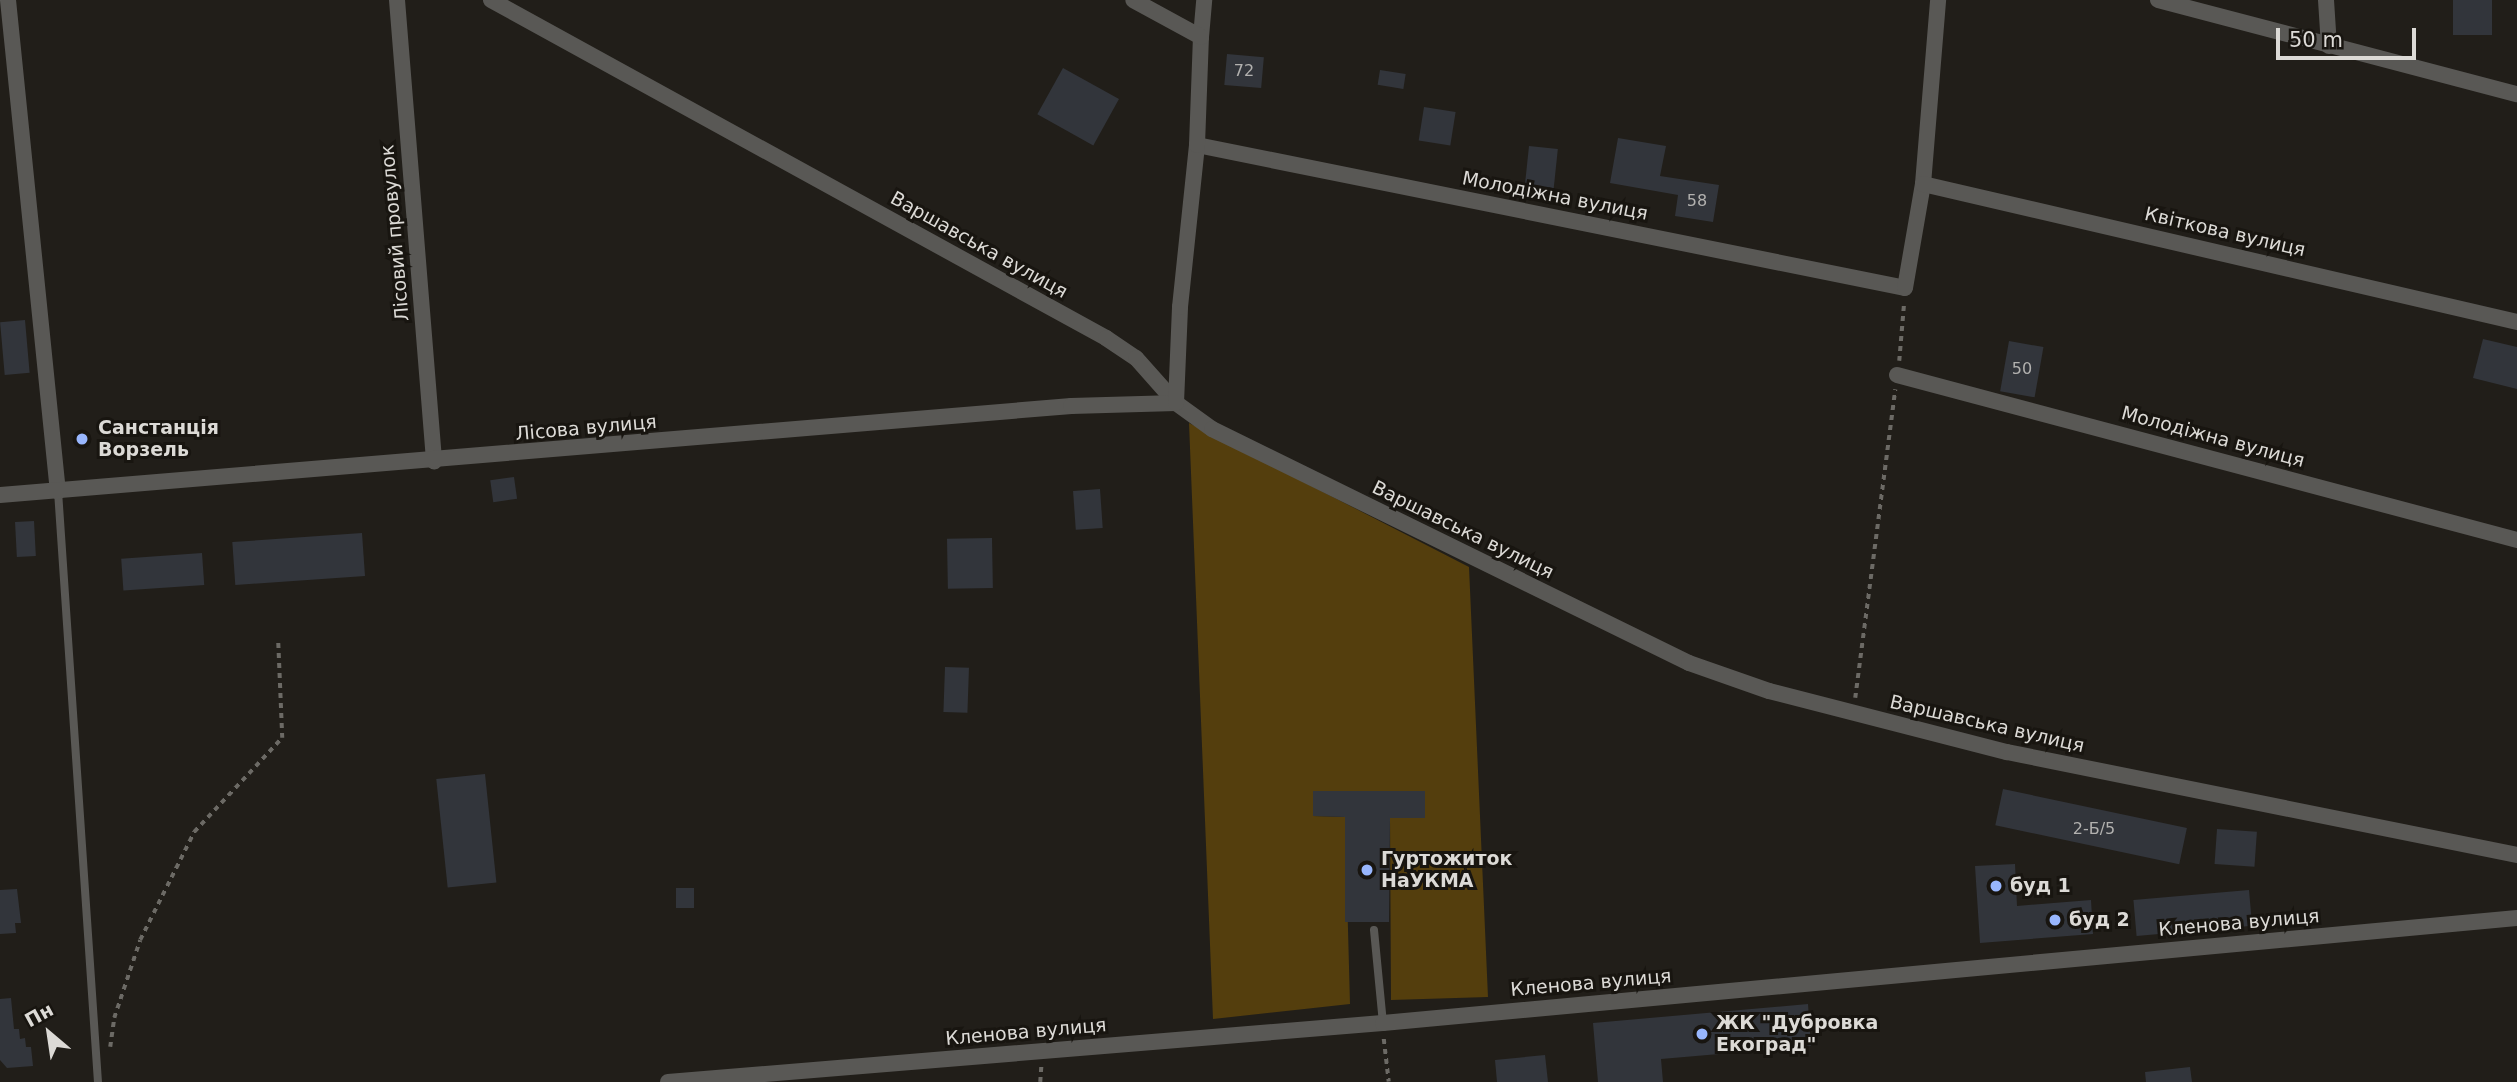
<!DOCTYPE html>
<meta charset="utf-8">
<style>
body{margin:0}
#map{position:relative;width:2517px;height:1082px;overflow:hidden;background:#211e19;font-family:"DejaVu Sans",sans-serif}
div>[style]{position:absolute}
.green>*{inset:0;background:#543e0d}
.building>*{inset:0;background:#32353b;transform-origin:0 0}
.path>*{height:3.5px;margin-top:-1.75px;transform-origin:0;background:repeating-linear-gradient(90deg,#6c6a65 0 5px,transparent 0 10px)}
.lane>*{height:8px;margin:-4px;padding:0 4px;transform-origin:4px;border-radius:4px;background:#595855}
.street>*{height:16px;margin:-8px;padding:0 8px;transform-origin:8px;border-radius:8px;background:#595855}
.dots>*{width:19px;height:19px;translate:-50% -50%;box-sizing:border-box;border:4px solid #181510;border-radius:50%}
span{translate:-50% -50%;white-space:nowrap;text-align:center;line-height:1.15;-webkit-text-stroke:6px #181510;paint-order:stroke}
.number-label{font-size:16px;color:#b2b1af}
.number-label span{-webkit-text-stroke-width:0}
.street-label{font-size:19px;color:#dcdad6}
.poi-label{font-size:19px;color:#dcdad6;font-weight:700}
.left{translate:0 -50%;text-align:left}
.north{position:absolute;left:14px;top:998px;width:70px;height:70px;-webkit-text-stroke:5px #181510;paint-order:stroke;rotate:331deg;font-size:19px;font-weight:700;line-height:28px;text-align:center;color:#dcdad6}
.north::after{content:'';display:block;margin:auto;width:24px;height:32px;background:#dcdad6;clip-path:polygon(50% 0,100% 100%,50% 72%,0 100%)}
.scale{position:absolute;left:2276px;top:28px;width:140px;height:32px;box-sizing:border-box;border:4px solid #dcdad6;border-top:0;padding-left:9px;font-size:21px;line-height:24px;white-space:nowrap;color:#dcdad6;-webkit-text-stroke:5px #181510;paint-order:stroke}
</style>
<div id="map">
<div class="green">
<i style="clip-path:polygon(1189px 423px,1469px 567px,1488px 997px,1391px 1000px,1390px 818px,1425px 818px,1425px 791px,1314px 791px,1313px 816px,1345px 817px,1350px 1004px,1213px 1019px)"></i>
</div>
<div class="building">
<i style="left:2453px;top:0;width:39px;height:35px"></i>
<i style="left:1227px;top:54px;width:37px;height:31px;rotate:5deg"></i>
<i style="left:1063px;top:68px;width:64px;height:53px;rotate:29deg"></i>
<i style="left:1380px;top:70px;width:26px;height:15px;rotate:9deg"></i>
<i style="left:1424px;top:107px;width:32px;height:34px;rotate:9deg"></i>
<i style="clip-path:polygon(1618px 138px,1666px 146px,1660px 176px,1719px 185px,1713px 222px,1675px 216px,1678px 195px,1610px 183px)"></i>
<i style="left:1529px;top:146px;width:29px;height:43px;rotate:6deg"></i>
<i style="left:25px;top:320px;width:53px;height:25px;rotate:85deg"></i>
<i style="clip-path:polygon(2483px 339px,2517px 347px,2517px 389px,2473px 378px)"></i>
<i style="left:2009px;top:341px;width:35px;height:51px;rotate:10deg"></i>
<i style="left:514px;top:477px;width:22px;height:24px;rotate:82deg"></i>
<i style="left:1100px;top:489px;width:39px;height:27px;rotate:86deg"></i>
<i style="left:34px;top:521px;width:35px;height:19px;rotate:87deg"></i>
<i style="left:362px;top:533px;width:43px;height:130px;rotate:86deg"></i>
<i style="left:992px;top:538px;width:50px;height:45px;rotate:89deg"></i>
<i style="left:202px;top:553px;width:32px;height:81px;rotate:86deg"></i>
<i style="left:945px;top:667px;width:24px;height:45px;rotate:2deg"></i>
<i style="left:485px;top:774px;width:109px;height:49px;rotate:84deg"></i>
<i style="left:2003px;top:789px;width:188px;height:37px;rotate:12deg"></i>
<i style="clip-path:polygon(1313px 791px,1425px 791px,1425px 818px,1390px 818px,1389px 922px,1345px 922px,1345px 817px,1313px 816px)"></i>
<i style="left:2217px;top:829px;width:40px;height:35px;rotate:4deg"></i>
<i style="clip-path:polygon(2015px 864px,2017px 906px,2091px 900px,2093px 934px,1980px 943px,1975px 866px)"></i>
<i style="left:676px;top:888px;width:18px;height:20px"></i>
<i style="clip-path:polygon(17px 889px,21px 923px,15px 923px,16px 933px,0 934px,0 890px)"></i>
<i style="left:2249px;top:890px;width:36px;height:116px;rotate:85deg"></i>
<i style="clip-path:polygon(11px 998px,14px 1029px,19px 1029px,20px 1039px,25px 1038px,26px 1047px,31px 1047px,33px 1066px,7px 1068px,0 1060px,0 999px)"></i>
<i style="clip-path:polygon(1808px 1004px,1811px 1046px,1661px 1059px,1663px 1082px,1598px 1082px,1593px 1023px)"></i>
<i style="clip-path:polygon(1545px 1055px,1548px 1082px,1497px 1082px,1495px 1060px)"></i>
<i style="clip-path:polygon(2190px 1067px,2192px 1082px,2146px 1082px,2145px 1072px)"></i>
</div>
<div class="path">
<i style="left:1899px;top:361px;width:59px;rotate:-85.2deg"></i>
<i style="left:1855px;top:698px;width:311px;rotate:-82.6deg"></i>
<i style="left:1384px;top:1039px;width:43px;rotate:83.4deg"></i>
<i style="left:110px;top:1047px;width:29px;rotate:-82deg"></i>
<i style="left:114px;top:1018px;width:82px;rotate:-71.6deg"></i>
<i style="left:140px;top:940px;width:121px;rotate:-63.4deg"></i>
<i style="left:194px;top:832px;width:129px;rotate:-46.9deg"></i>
<i style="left:282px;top:738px;width:96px;rotate:-92.4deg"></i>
<i style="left:1040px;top:1082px;width:15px;rotate:-86deg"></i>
</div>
<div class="lane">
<i style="left:58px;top:491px;width:592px;rotate:86.13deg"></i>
<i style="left:1374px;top:930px;width:93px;rotate:84.5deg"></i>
</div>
<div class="street">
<i style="left:8px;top:0;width:494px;rotate:84.2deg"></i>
<i style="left:397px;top:0;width:463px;rotate:85.4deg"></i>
<i style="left:491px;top:0;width:702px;rotate:28.79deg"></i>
<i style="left:1106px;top:338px;width:36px;rotate:34deg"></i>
<i style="left:1136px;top:358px;width:60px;rotate:48.4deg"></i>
<i style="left:1176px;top:403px;width:44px;rotate:35.8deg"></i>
<i style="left:1212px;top:429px;width:531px;rotate:26.13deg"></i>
<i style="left:1689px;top:663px;width:85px;rotate:19.3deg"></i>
<i style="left:1769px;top:691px;width:246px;rotate:14.4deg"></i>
<i style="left:2007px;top:752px;width:520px;rotate:11.42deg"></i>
<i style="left:2158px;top:0;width:371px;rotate:14.7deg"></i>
<i style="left:2326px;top:0;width:46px;rotate:86.3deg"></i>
<i style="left:1201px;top:37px;width:37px;rotate:-85deg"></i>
<i style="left:1197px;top:145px;width:722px;rotate:11.42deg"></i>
<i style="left:1905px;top:288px;width:106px;rotate:-80.2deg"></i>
<i style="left:1923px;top:184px;width:185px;rotate:-85.3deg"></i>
<i style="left:1923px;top:184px;width:610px;rotate:13.08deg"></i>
<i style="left:1897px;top:375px;width:642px;rotate:14.9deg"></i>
<i style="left:0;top:495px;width:1075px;rotate:-4.75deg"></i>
<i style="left:1071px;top:406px;width:105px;rotate:-1.6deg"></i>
<i style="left:1176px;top:403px;width:96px;rotate:-87.6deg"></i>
<i style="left:1180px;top:307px;width:163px;rotate:-84deg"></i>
<i style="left:1197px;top:145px;width:108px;rotate:-87.9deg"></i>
<i style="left:1201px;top:37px;width:77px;rotate:-151.4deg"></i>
<i style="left:668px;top:1082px;width:717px;rotate:-4.72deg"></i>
<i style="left:1383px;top:1023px;width:1139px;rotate:-5.29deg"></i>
</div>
<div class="dots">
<i style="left:82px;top:439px;background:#98b6fd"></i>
<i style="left:1367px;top:870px;background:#98b6fd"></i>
<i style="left:1996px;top:886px;background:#98b6fd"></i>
<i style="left:2055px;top:920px;background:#98b6fd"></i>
<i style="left:1702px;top:1034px;background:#98b6fd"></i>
</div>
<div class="number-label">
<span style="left:1244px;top:71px">72</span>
<span style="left:1697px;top:201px">58</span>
<span style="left:2022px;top:369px">50</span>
<span style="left:2094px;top:829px">2-Б/5</span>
</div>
<div class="street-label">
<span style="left:1555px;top:196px;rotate:11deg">Молодіжна вулиця</span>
<span style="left:2225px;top:232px;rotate:13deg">Квіткова вулиця</span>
<span style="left:395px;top:233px;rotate:-95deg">Лісовий провулок</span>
<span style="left:979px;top:245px;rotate:29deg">Варшавська вулиця</span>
<span style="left:586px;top:428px;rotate:-5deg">Лісова вулиця</span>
<span style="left:2213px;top:437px;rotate:15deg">Молодіжна вулиця</span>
<span style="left:1463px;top:530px;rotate:26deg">Варшавська вулиця</span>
<span style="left:1987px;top:724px;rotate:13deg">Варшавська вулиця</span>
<span style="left:2239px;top:923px;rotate:-5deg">Кленова вулиця</span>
<span style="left:1591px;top:983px;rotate:-5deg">Кленова вулиця</span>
<span style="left:1026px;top:1032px;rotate:-5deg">Кленова вулиця</span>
</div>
<div class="poi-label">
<span class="left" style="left:98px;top:439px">Санстанція<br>Ворзель</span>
<span class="left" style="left:1381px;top:870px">Гуртожиток<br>НаУКМА</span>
<span class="left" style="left:2010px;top:886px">буд 1</span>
<span class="left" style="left:2069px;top:920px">буд 2</span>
<span class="left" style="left:1716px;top:1034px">ЖК "Дубровка<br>Екоград"</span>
</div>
<div class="north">Пн</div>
<div class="scale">50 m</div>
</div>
